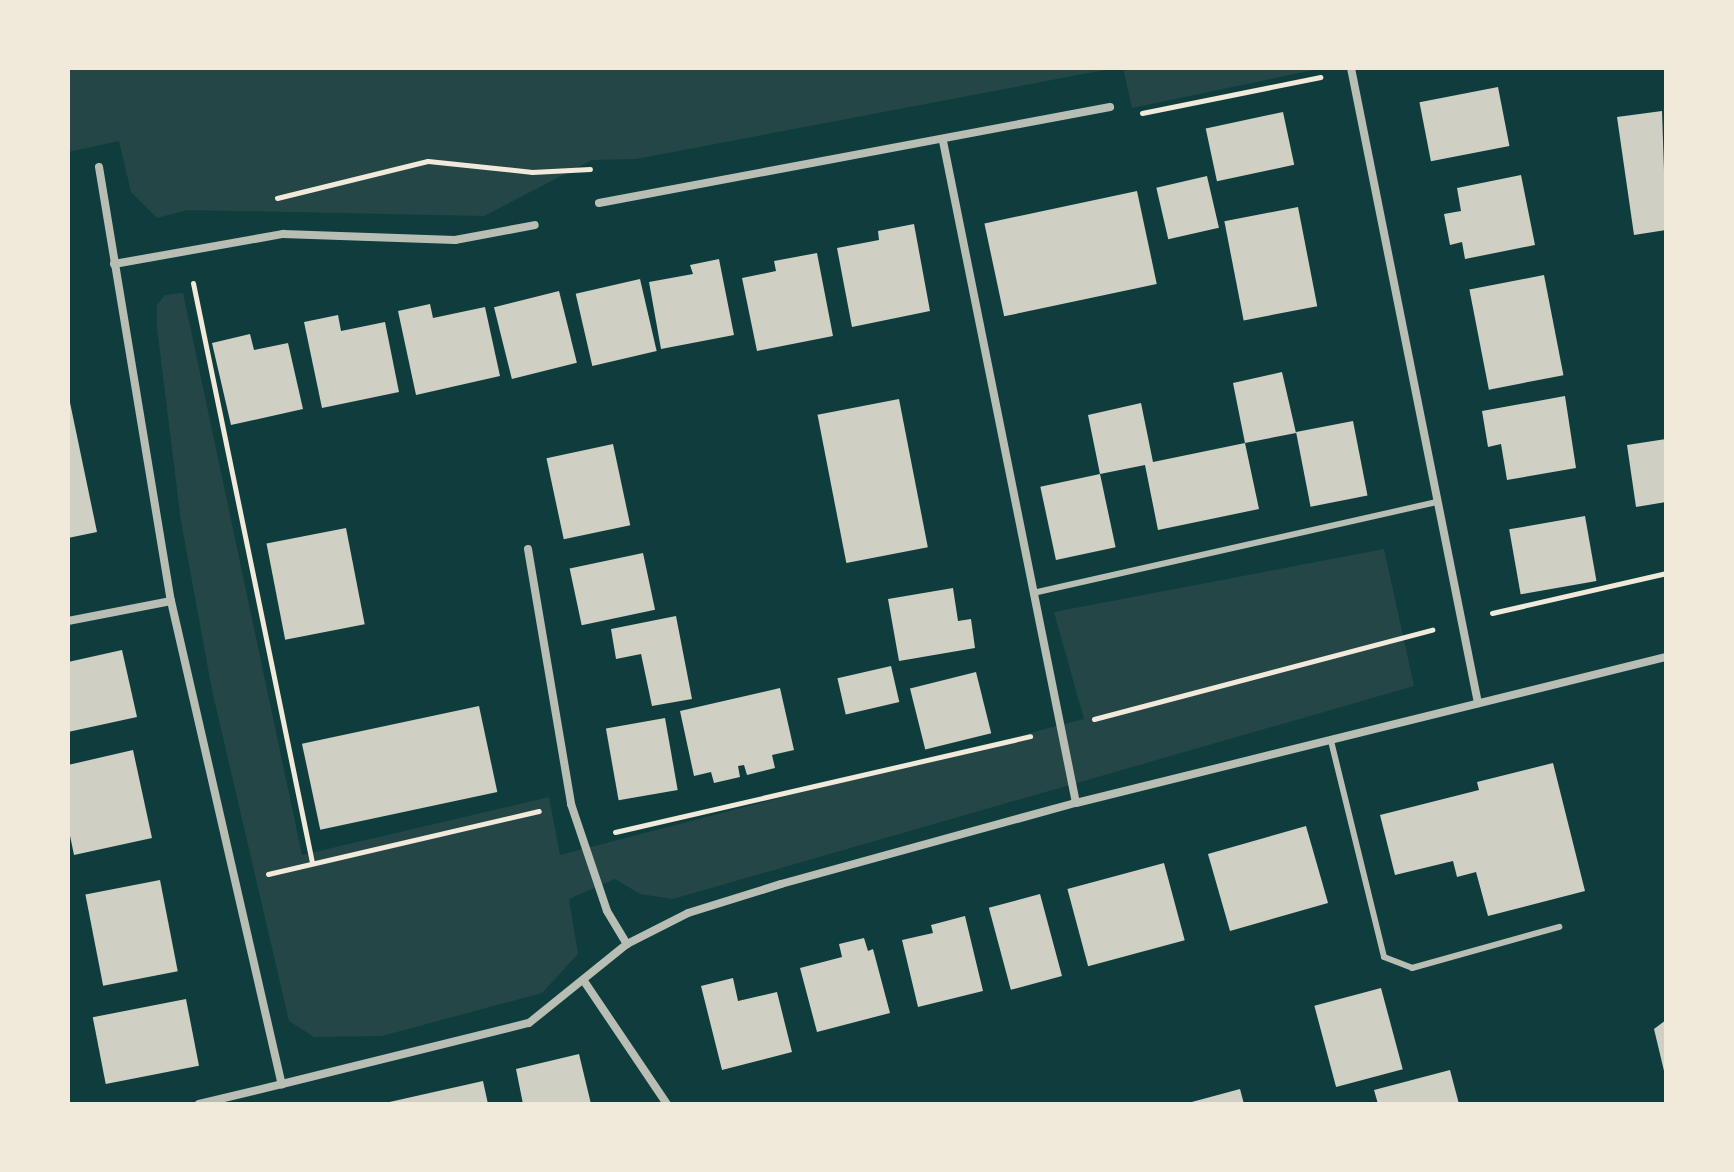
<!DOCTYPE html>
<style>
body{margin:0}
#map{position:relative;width:1734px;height:1172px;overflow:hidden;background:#0f3d3e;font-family:"Fira Sans",sans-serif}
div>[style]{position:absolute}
.green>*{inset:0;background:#244646}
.building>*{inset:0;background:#cfcfc3;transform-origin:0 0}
.path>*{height:5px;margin:-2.5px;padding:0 2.5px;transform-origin:2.5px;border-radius:2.5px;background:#f1e9da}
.service>*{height:6px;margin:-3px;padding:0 3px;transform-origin:3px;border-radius:3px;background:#b8beb3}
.minor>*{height:8px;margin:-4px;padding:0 4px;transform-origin:4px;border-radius:4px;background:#b8beb3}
span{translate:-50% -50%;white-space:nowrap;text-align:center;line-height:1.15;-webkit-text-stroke:8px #f1e9da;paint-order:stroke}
.frame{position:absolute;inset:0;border:70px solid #f1e9da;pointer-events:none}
</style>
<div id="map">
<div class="green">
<i style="clip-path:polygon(68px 68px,1115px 68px,636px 159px,592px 160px,484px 216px,187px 210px,157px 218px,131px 192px,119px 141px,68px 152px)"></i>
<i style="clip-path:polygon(1123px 68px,1323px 68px,1132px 108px)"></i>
<i style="clip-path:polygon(183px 293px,302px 855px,549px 797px,560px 855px,1084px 719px,1054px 612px,1384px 549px,1414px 686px,673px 899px,640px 894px,615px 879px,569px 899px,578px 954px,542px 993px,382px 1036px,314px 1037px,289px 1021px,212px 690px,181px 521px,157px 328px,157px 305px,165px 295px)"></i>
</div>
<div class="building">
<i style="left:1498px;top:87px;width:60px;height:80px;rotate:79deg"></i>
<i style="clip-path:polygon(1662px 111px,1666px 230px,1634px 235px,1617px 117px)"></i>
<i style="left:1283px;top:112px;width:54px;height:79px;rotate:78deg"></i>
<i style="clip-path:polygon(1521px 175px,1535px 245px,1465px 259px,1462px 242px,1450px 245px,1444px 214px,1461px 211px,1457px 188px)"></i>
<i style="left:1207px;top:176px;width:53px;height:52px;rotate:77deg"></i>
<i style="left:1137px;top:191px;width:95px;height:156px;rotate:78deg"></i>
<i style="left:1298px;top:207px;width:101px;height:75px;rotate:79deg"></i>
<i style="clip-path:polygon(914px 224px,930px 311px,852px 327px,837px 248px,879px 240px,878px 231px)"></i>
<i style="clip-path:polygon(817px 253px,833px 336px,757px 351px,742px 278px,776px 271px,774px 261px)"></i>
<i style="clip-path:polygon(719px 259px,734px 335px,661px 349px,649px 282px,693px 274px,690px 265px)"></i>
<i style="left:1544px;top:275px;width:102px;height:76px;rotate:79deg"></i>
<i style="left:640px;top:279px;width:74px;height:66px;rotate:77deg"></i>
<i style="left:559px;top:291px;width:74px;height:67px;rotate:76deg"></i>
<i style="clip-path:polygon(430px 304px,433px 318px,485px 307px,500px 376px,416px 395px,398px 311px)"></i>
<i style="clip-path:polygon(338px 315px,341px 331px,385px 322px,399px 392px,322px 408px,304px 322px)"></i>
<i style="clip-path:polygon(250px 334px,254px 350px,288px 343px,303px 409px,231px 425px,212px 343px)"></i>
<i style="clip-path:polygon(1282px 372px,1296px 433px,1245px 443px,1259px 509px,1158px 530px,1145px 465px,1100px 474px,1088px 415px,1141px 403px,1153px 462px,1245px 443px,1233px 383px)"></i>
<i style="clip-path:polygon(68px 393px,97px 532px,68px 538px)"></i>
<i style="clip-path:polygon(1565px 396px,1576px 468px,1507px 480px,1501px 444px,1488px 447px,1482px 411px)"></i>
<i style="left:899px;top:399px;width:151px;height:83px;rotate:79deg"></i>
<i style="left:1353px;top:421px;width:76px;height:58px;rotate:79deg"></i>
<i style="clip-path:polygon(1666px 439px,1666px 502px,1636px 507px,1627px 445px)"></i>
<i style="left:613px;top:444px;width:83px;height:68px;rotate:78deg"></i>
<i style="left:1100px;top:474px;width:75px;height:61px;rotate:78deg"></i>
<i style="left:1585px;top:516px;width:66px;height:77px;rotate:80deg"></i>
<i style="left:346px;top:528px;width:98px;height:81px;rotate:79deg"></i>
<i style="left:643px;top:553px;width:58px;height:75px;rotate:78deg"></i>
<i style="clip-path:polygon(953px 588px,958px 621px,971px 619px,975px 648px,899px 661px,888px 599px)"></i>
<i style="clip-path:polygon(676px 616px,692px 699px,652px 706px,641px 654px,616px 659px,611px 629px)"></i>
<i style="clip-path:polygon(122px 650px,137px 717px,68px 732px,68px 662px)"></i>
<i style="left:891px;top:666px;width:37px;height:55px;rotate:77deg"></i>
<i style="left:976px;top:672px;width:63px;height:68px;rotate:76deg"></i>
<i style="clip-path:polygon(780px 688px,794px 750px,772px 755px,775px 768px,747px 775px,744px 765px,738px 766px,740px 777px,714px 783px,711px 772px,694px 776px,680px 711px)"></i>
<i style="left:479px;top:706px;width:88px;height:181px;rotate:78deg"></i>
<i style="left:665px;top:718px;width:73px;height:60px;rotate:80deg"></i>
<i style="clip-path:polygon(133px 750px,152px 838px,74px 855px,68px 826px,68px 765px)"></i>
<i style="clip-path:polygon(1553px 763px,1585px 891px,1488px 916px,1476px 872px,1457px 877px,1453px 861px,1395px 875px,1380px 815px,1479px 790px,1477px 782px)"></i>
<i style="left:1306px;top:826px;width:80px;height:102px;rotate:74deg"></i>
<i style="left:1164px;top:863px;width:80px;height:100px;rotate:75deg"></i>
<i style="left:160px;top:880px;width:93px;height:76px;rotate:79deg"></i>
<i style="left:1040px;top:894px;width:85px;height:53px;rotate:75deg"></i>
<i style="clip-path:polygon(965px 916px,983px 991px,918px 1007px,902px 940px,933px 933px,931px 925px)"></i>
<i style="clip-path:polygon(864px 938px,868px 951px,873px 949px,890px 1013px,817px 1032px,800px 968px,842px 957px,839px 944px)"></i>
<i style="clip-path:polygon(733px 978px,738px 1001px,777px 992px,792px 1052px,722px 1070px,701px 986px)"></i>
<i style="left:1381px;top:988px;width:84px;height:69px;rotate:75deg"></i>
<i style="left:186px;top:999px;width:68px;height:95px;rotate:79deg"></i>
<i style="clip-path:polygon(1666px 1020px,1666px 1075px,1665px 1075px,1654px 1029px)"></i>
<i style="clip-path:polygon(579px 1054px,591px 1104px,523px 1104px,516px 1069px)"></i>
<i style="clip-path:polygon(1450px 1070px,1459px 1104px,1378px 1104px,1374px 1090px)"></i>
<i style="clip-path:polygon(483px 1081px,488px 1104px,385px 1104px,385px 1103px)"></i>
<i style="clip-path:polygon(1240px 1089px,1244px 1104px,1188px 1104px,1188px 1103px)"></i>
</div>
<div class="path">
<i style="left:1142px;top:113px;width:182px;rotate:-11.4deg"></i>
<i style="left:277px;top:198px;width:155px;rotate:-13.8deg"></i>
<i style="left:428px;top:161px;width:105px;rotate:6deg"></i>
<i style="left:532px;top:172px;width:58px;rotate:-3deg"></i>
<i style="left:193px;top:283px;width:591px;rotate:78.39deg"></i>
<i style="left:1492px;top:613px;width:179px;rotate:-12.9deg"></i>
<i style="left:1094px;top:719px;width:350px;rotate:-14.8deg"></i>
<i style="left:615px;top:832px;width:426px;rotate:-13deg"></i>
<i style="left:268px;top:874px;width:278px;rotate:-13.1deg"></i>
</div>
<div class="service">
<i style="left:1033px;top:593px;width:415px;rotate:-12.7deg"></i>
<i style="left:1331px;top:741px;width:222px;rotate:76.2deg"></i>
<i style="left:1384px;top:957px;width:30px;rotate:21deg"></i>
<i style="left:1412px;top:968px;width:153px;rotate:-15.6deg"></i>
</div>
<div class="minor">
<i style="left:1351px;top:68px;width:648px;rotate:78.69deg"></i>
<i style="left:943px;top:141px;width:675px;rotate:78.64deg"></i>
<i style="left:99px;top:167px;width:440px;rotate:80.6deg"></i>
<i style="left:171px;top:601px;width:496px;rotate:77.1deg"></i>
<i style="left:282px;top:1084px;width:254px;rotate:-13.9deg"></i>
<i style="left:529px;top:1023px;width:126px;rotate:-38.9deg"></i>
<i style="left:627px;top:944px;width:68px;rotate:-26.9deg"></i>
<i style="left:688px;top:913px;width:97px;rotate:-17.3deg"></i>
<i style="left:781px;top:884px;width:306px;rotate:-15.4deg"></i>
<i style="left:1076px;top:803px;width:608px;rotate:-13.9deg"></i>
<i style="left:599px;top:203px;width:520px;rotate:-10.64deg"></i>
<i style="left:114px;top:264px;width:172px;rotate:-10.1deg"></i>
<i style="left:283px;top:234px;width:172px;rotate:2deg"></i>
<i style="left:455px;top:240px;width:81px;rotate:-10.6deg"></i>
<i style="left:528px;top:549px;width:259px;rotate:80.4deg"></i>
<i style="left:571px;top:804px;width:113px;rotate:71.4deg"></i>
<i style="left:607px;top:911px;width:39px;rotate:59deg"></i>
<i style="left:68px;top:621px;width:105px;rotate:-11deg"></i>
<i style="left:584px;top:981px;width:148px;rotate:56deg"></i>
<i style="left:199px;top:1104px;width:85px;rotate:-13.5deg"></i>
</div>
<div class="frame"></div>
</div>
